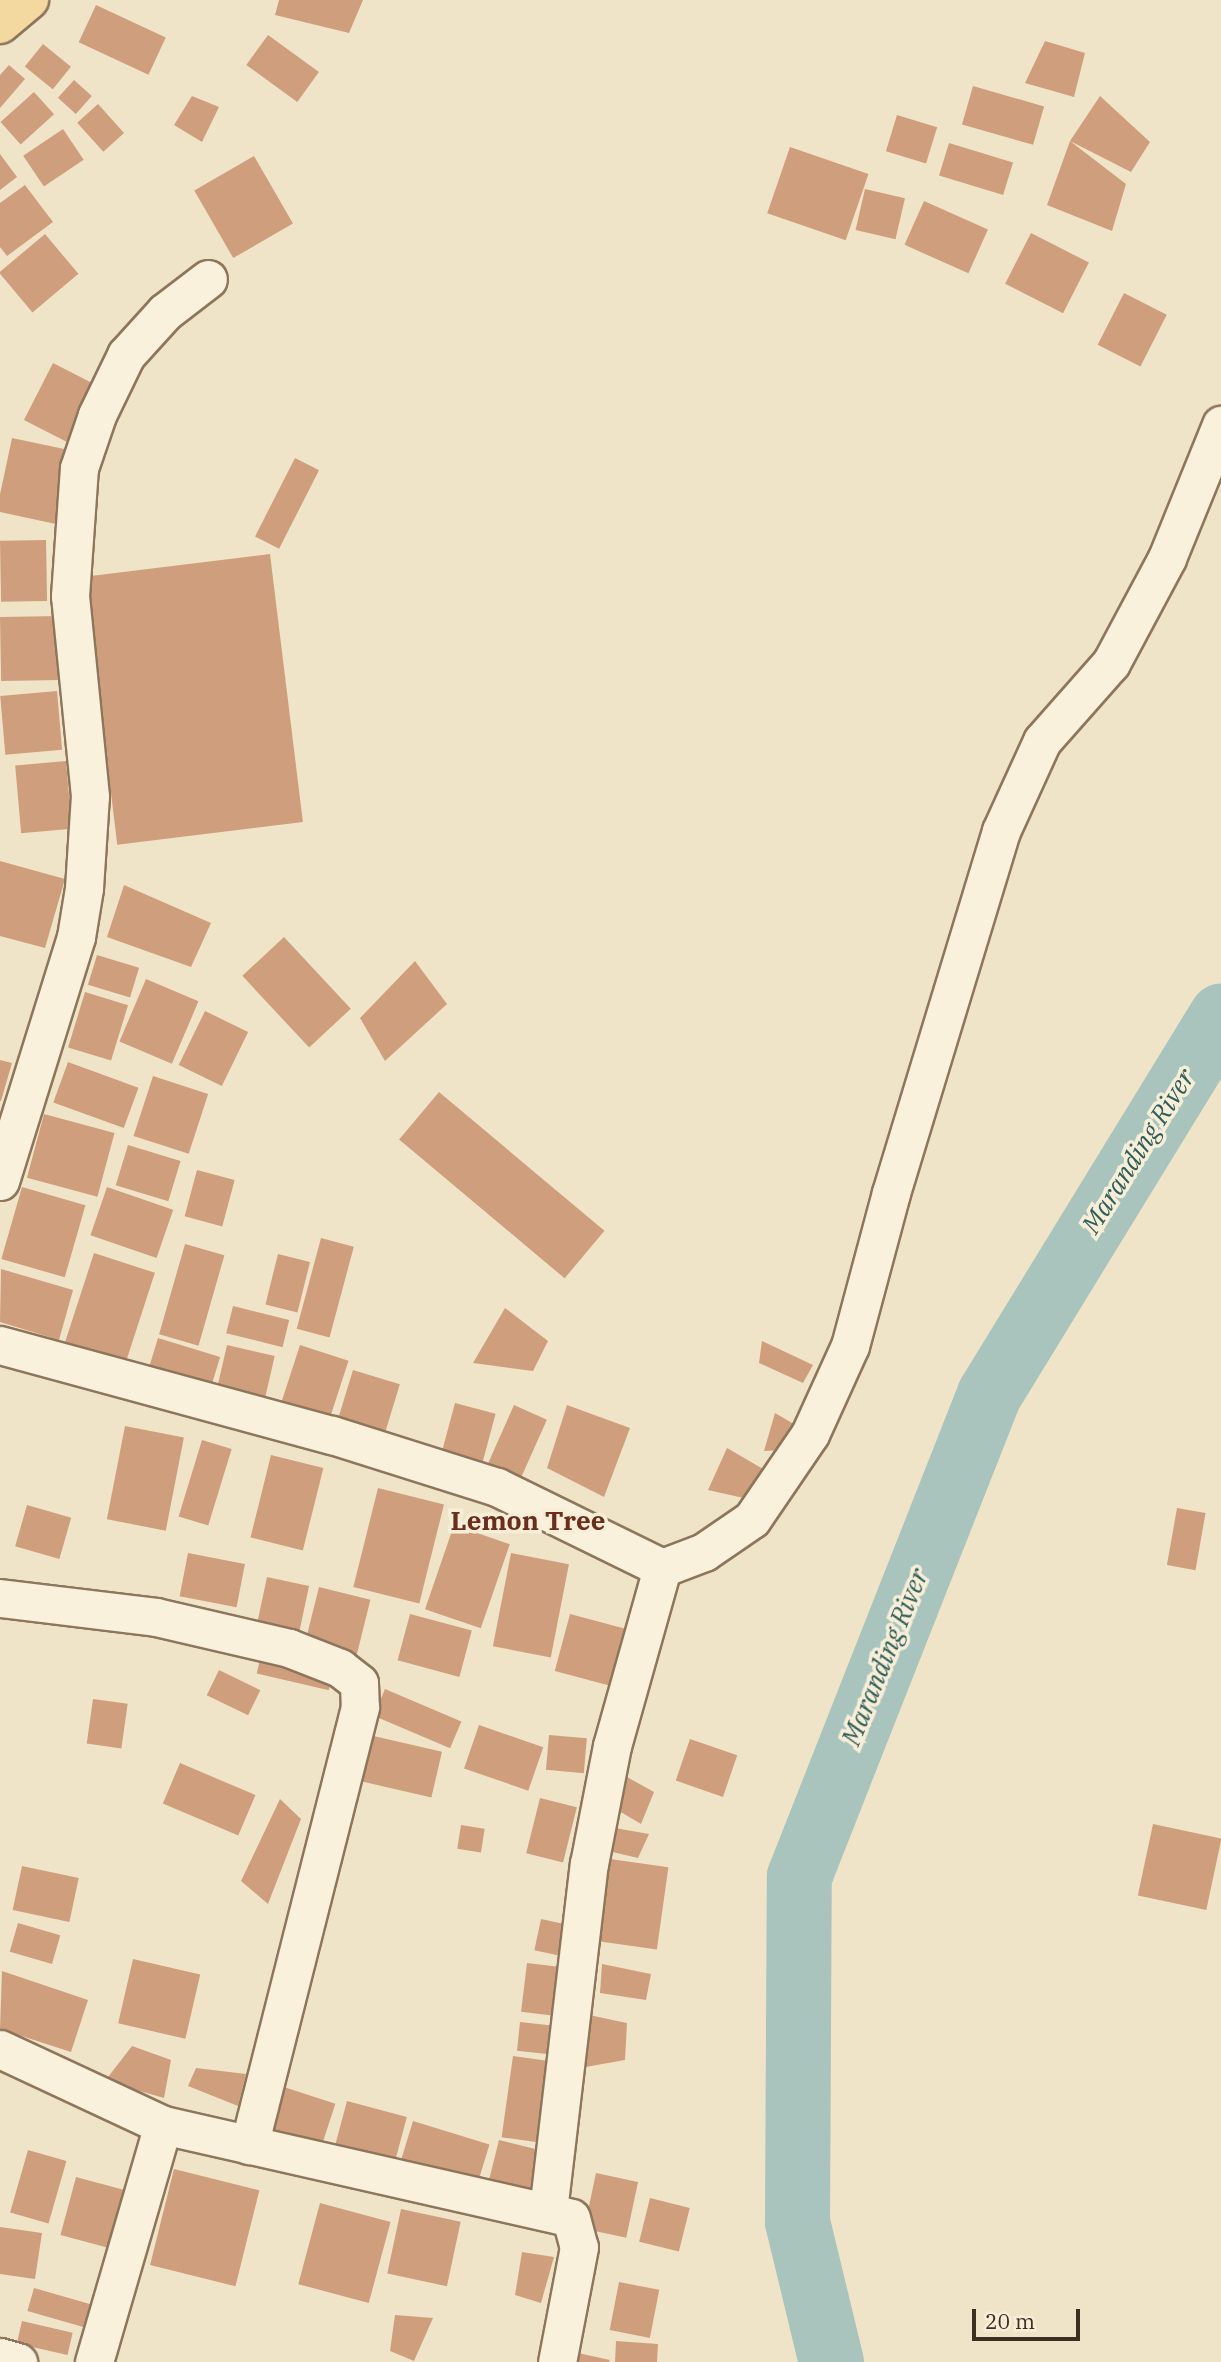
<!DOCTYPE html>
<style>
body{margin:0}
#map{position:relative;width:1221px;height:2362px;overflow:hidden;background:#f0e4c8;font-family:"IBM Plex Serif",serif}
div>[style]{position:absolute}
.river>*{height:65px;margin:-32.5px;padding:0 32.5px;transform-origin:32.5px;border-radius:32.5px;background:#a9c4bc}
.building>*{inset:0;background:#cf9f7d;transform-origin:0 0}
.roads{filter:drop-shadow(2px 0 #8d765c) drop-shadow(-2px 0 #8d765c) drop-shadow(0 2px #8d765c) drop-shadow(0 -2px #8d765c)}
.minor>*{height:37px;margin:-18.5px;padding:0 18.5px;transform-origin:18.5px;border-radius:18.5px;background:#faf1dc}
.major>*{height:38px;margin:-19px;padding:0 19px;transform-origin:19px;border-radius:19px;background:#f3d9a0}
span{translate:-50% -50%;white-space:nowrap;text-align:center;line-height:1.15;-webkit-text-stroke:7px #f7eed8;paint-order:stroke}
.water-label{font-size:26px;color:#2f5d5a;font-style:italic}
.neighbourhood-label{font-size:26px;color:#6b2e1e;font-weight:700}
.scale{position:absolute;left:972px;top:2309px;width:108px;height:32px;box-sizing:border-box;border:4px solid #3d2e20;border-top:0;padding-left:9px;font-size:21px;line-height:24px;white-space:nowrap;color:#3d2e20;-webkit-text-stroke:5px #f7eed8;paint-order:stroke}
</style>
<div id="map">
<div class="river">
<i style="left:831px;top:2362px;width:145px;rotate:-103.6deg"></i>
<i style="left:797px;top:2221px;width:345px;rotate:-89.7deg"></i>
<i style="left:799px;top:1876px;width:518px;rotate:-68.49deg"></i>
<i style="left:989px;top:1394px;width:444px;rotate:-58.5deg"></i>
</div>
<div class="building">
<i style="clip-path:polygon(279px 0,363px 0,349px 33px,275px 15px)"></i>
<i style="left:96px;top:5px;width:77px;height:41px;rotate:25deg"></i>
<i style="left:268px;top:35px;width:63px;height:37px;rotate:36deg"></i>
<i style="clip-path:polygon(1045px 41px,1085px 53px,1074px 97px,1025px 83px)"></i>
<i style="left:43px;top:44px;width:36px;height:29px;rotate:39deg"></i>
<i style="clip-path:polygon(9px 65px,25px 79px,0 108px,0 75px)"></i>
<i style="left:74px;top:80px;width:24px;height:24px;rotate:42deg"></i>
<i style="left:973px;top:86px;width:74px;height:40px;rotate:16deg"></i>
<i style="left:34px;top:92px;width:30px;height:45px;rotate:48deg"></i>
<i style="clip-path:polygon(192px 96px,219px 107px,202px 142px,174px 125px)"></i>
<i style="clip-path:polygon(1100px 96px,1150px 142px,1131px 172px,1070px 141px)"></i>
<i style="left:98px;top:104px;width:39px;height:28px;rotate:48deg"></i>
<i style="left:897px;top:115px;width:42px;height:38px;rotate:17deg"></i>
<i style="left:63px;top:129px;width:37px;height:48px;rotate:56deg"></i>
<i style="clip-path:polygon(1070px 141px,1126px 184px,1112px 231px,1047px 205px)"></i>
<i style="left:949px;top:143px;width:67px;height:34px;rotate:17deg"></i>
<i style="left:790px;top:147px;width:83px;height:70px;rotate:19deg"></i>
<i style="clip-path:polygon(0 154px,17px 177px,0 190px)"></i>
<i style="left:254px;top:156px;width:78px;height:69px;rotate:60deg"></i>
<i style="clip-path:polygon(25px 185px,53px 222px,7px 256px,0 247px,0 203px)"></i>
<i style="left:865px;top:189px;width:41px;height:42px;rotate:13deg"></i>
<i style="left:924px;top:201px;width:70px;height:48px;rotate:24deg"></i>
<i style="left:1031px;top:233px;width:65px;height:57px;rotate:27deg"></i>
<i style="left:45px;top:234px;width:52px;height:60px;rotate:50deg"></i>
<i style="left:1124px;top:293px;width:48px;height:58px;rotate:27deg"></i>
<i style="left:53px;top:363px;width:56px;height:64px;rotate:27deg"></i>
<i style="left:12px;top:438px;width:63px;height:75px;rotate:12deg"></i>
<i style="left:295px;top:458px;width:27px;height:88px;rotate:27deg"></i>
<i style="left:46px;top:540px;width:61px;height:46px;rotate:89deg"></i>
<i style="left:270px;top:554px;width:270px;height:187px;rotate:83deg"></i>
<i style="left:60px;top:616px;width:64px;height:60px;rotate:89deg"></i>
<i style="left:57px;top:691px;width:59px;height:57px;rotate:85deg"></i>
<i style="left:66px;top:761px;width:68px;height:51px;rotate:85deg"></i>
<i style="clip-path:polygon(0 861px,65px 879px,45px 948px,0 936px)"></i>
<i style="clip-path:polygon(124px 885px,211px 923px,191px 967px,107px 937px)"></i>
<i style="left:284px;top:937px;width:98px;height:57px;rotate:47deg"></i>
<i style="left:97px;top:955px;width:44px;height:31px;rotate:17deg"></i>
<i style="clip-path:polygon(415px 961px,447px 1004px,385px 1061px,360px 1018px)"></i>
<i style="left:146px;top:979px;width:57px;height:68px;rotate:23deg"></i>
<i style="left:85px;top:992px;width:45px;height:58px;rotate:17deg"></i>
<i style="left:205px;top:1011px;width:48px;height:60px;rotate:26deg"></i>
<i style="clip-path:polygon(0 1060px,12px 1063px,1px 1101px,0 1101px)"></i>
<i style="left:68px;top:1062px;width:75px;height:43px;rotate:20deg"></i>
<i style="left:153px;top:1076px;width:58px;height:63px;rotate:18deg"></i>
<i style="left:439px;top:1092px;width:216px;height:62px;rotate:40deg"></i>
<i style="left:44px;top:1114px;width:73px;height:66px;rotate:15deg"></i>
<i style="left:128px;top:1145px;width:55px;height:42px;rotate:17deg"></i>
<i style="left:197px;top:1170px;width:39px;height:48px;rotate:15deg"></i>
<i style="left:22px;top:1187px;width:66px;height:75px;rotate:16deg"></i>
<i style="left:107px;top:1187px;width:70px;height:51px;rotate:19deg"></i>
<i style="left:321px;top:1238px;width:34px;height:94px;rotate:15deg"></i>
<i style="left:185px;top:1244px;width:41px;height:94px;rotate:16deg"></i>
<i style="left:94px;top:1253px;width:64px;height:104px;rotate:18deg"></i>
<i style="left:278px;top:1254px;width:33px;height:52px;rotate:14deg"></i>
<i style="clip-path:polygon(1px 1269px,73px 1290px,59px 1340px,0 1322px)"></i>
<i style="left:233px;top:1306px;width:58px;height:28px;rotate:14deg"></i>
<i style="clip-path:polygon(505px 1308px,548px 1341px,533px 1371px,473px 1363px)"></i>
<i style="left:158px;top:1338px;width:65px;height:39px;rotate:17deg"></i>
<i style="clip-path:polygon(762px 1341px,813px 1365px,803px 1383px,759px 1363px)"></i>
<i style="left:227px;top:1345px;width:49px;height:52px;rotate:13deg"></i>
<i style="left:300px;top:1345px;width:51px;height:64px;rotate:18deg"></i>
<i style="left:353px;top:1370px;width:49px;height:59px;rotate:17deg"></i>
<i style="left:455px;top:1403px;width:42px;height:63px;rotate:15deg"></i>
<i style="left:514px;top:1405px;width:36px;height:64px;rotate:24deg"></i>
<i style="clip-path:polygon(567px 1405px,630px 1428px,604px 1497px,547px 1468px)"></i>
<i style="clip-path:polygon(775px 1413px,799px 1427px,784px 1450px,764px 1451px)"></i>
<i style="left:125px;top:1426px;width:60px;height:95px;rotate:11deg"></i>
<i style="left:202px;top:1440px;width:31px;height:80px;rotate:17deg"></i>
<i style="clip-path:polygon(727px 1448px,765px 1470px,748px 1499px,708px 1490px)"></i>
<i style="left:271px;top:1455px;width:54px;height:85px;rotate:14deg"></i>
<i style="left:378px;top:1488px;width:68px;height:102px;rotate:14deg"></i>
<i style="left:27px;top:1505px;width:46px;height:43px;rotate:16deg"></i>
<i style="left:1177px;top:1508px;width:29px;height:58px;rotate:10deg"></i>
<i style="left:454px;top:1525px;width:59px;height:89px;rotate:19deg"></i>
<i style="left:188px;top:1553px;width:58px;height:44px;rotate:11deg"></i>
<i style="left:511px;top:1553px;width:59px;height:95px;rotate:11deg"></i>
<i style="left:267px;top:1577px;width:43px;height:61px;rotate:12deg"></i>
<i style="left:319px;top:1587px;width:53px;height:64px;rotate:14deg"></i>
<i style="left:410px;top:1614px;width:64px;height:48px;rotate:15deg"></i>
<i style="left:570px;top:1614px;width:69px;height:59px;rotate:15deg"></i>
<i style="left:261px;top:1655px;width:74px;height:19px;rotate:13deg"></i>
<i style="left:219px;top:1670px;width:46px;height:28px;rotate:26deg"></i>
<i style="left:385px;top:1689px;width:83px;height:29px;rotate:23deg"></i>
<i style="left:93px;top:1699px;width:35px;height:45px;rotate:8deg"></i>
<i style="left:479px;top:1725px;width:68px;height:46px;rotate:19deg"></i>
<i style="left:365px;top:1734px;width:79px;height:47px;rotate:13deg"></i>
<i style="left:549px;top:1735px;width:38px;height:35px;rotate:5deg"></i>
<i style="left:690px;top:1739px;width:50px;height:44px;rotate:19deg"></i>
<i style="left:180px;top:1763px;width:82px;height:44px;rotate:23deg"></i>
<i style="clip-path:polygon(627px 1777px,654px 1792px,641px 1824px,619px 1811px)"></i>
<i style="left:540px;top:1798px;width:38px;height:57px;rotate:14deg"></i>
<i style="clip-path:polygon(280px 1799px,301px 1819px,268px 1904px,241px 1881px)"></i>
<i style="left:1153px;top:1824px;width:70px;height:73px;rotate:12deg"></i>
<i style="left:461px;top:1825px;width:24px;height:24px;rotate:9deg"></i>
<i style="clip-path:polygon(615px 1828px,649px 1834px,638px 1858px,608px 1851px)"></i>
<i style="left:610px;top:1859px;width:59px;height:83px;rotate:8deg"></i>
<i style="left:22px;top:1866px;width:58px;height:45px;rotate:12deg"></i>
<i style="left:541px;top:1919px;width:38px;height:32px;rotate:12deg"></i>
<i style="left:18px;top:1923px;width:44px;height:30px;rotate:16deg"></i>
<i style="left:133px;top:1959px;width:69px;height:66px;rotate:13deg"></i>
<i style="left:527px;top:1963px;width:46px;height:49px;rotate:7deg"></i>
<i style="clip-path:polygon(602px 1964px,651px 1974px,646px 2000px,600px 1993px)"></i>
<i style="clip-path:polygon(2px 1971px,88px 2000px,71px 2052px,0 2029px)"></i>
<i style="clip-path:polygon(589px 2015px,627px 2023px,625px 2060px,580px 2068px)"></i>
<i style="left:520px;top:2022px;width:30px;height:29px;rotate:6deg"></i>
<i style="clip-path:polygon(132px 2046px,171px 2060px,164px 2098px,105px 2081px)"></i>
<i style="left:513px;top:2056px;width:43px;height:82px;rotate:8deg"></i>
<i style="clip-path:polygon(196px 2068px,246px 2074px,238px 2106px,188px 2086px)"></i>
<i style="left:284px;top:2087px;width:54px;height:45px;rotate:18deg"></i>
<i style="left:347px;top:2101px;width:62px;height:53px;rotate:15deg"></i>
<i style="left:413px;top:2121px;width:80px;height:40px;rotate:17deg"></i>
<i style="left:499px;top:2140px;width:49px;height:51px;rotate:14deg"></i>
<i style="left:28px;top:2150px;width:40px;height:65px;rotate:16deg"></i>
<i style="left:174px;top:2169px;width:88px;height:99px;rotate:14deg"></i>
<i style="left:596px;top:2173px;width:43px;height:57px;rotate:12deg"></i>
<i style="left:76px;top:2177px;width:54px;height:60px;rotate:15deg"></i>
<i style="left:650px;top:2198px;width:41px;height:45px;rotate:14deg"></i>
<i style="left:320px;top:2203px;width:73px;height:84px;rotate:15deg"></i>
<i style="left:401px;top:2209px;width:61px;height:66px;rotate:12deg"></i>
<i style="clip-path:polygon(0 2227px,42px 2233px,35px 2279px,0 2274px)"></i>
<i style="clip-path:polygon(522px 2252px,554px 2257px,541px 2303px,515px 2295px)"></i>
<i style="left:619px;top:2282px;width:41px;height:49px;rotate:11deg"></i>
<i style="left:34px;top:2288px;width:59px;height:24px;rotate:16deg"></i>
<i style="clip-path:polygon(395px 2315px,433px 2318px,414px 2361px,390px 2351px)"></i>
<i style="left:22px;top:2321px;width:52px;height:23px;rotate:13deg"></i>
<i style="clip-path:polygon(616px 2341px,658px 2344px,657px 2362px,615px 2362px)"></i>
<i style="clip-path:polygon(578px 2353px,610px 2360px,609px 2362px,577px 2362px)"></i>
</div>
<div class="roads">
<div class="minor">
<i style="left:0;top:1181px;width:256px;rotate:-72.7deg"></i>
<i style="left:76px;top:937px;width:50px;rotate:-80.7deg"></i>
<i style="left:84px;top:888px;width:92px;rotate:-86.3deg"></i>
<i style="left:90px;top:796px;width:201px;rotate:-95.7deg"></i>
<i style="left:70px;top:596px;width:128px;rotate:-86deg"></i>
<i style="left:79px;top:468px;width:56px;rotate:-71.2deg"></i>
<i style="left:97px;top:415px;width:67px;rotate:-64.2deg"></i>
<i style="left:126px;top:355px;width:58px;rotate:-47.8deg"></i>
<i style="left:165px;top:312px;width:54px;rotate:-37.5deg"></i>
<i style="left:0;top:1345px;width:344px;rotate:15.2deg"></i>
<i style="left:332px;top:1435px;width:173px;rotate:17.5deg"></i>
<i style="left:497px;top:1487px;width:184px;rotate:26.1deg"></i>
<i style="left:0;top:1598px;width:157px;rotate:6.9deg"></i>
<i style="left:156px;top:1617px;width:137px;rotate:13.1deg"></i>
<i style="left:289px;top:1648px;width:55px;rotate:21.4deg"></i>
<i style="left:340px;top:1668px;width:24px;rotate:38deg"></i>
<i style="left:359px;top:1683px;width:24px;rotate:88deg"></i>
<i style="left:360px;top:1707px;width:452px;rotate:104.2deg"></i>
<i style="left:0;top:2049px;width:180px;rotate:25deg"></i>
<i style="left:548px;top:2211px;width:349px;rotate:-83.3deg"></i>
<i style="left:589px;top:1864px;width:120px;rotate:-79deg"></i>
<i style="left:612px;top:1746px;width:185px;rotate:-74.3deg"></i>
<i style="left:662px;top:1568px;width:45px;rotate:-20.9deg"></i>
<i style="left:704px;top:1552px;width:58px;rotate:-34.5deg"></i>
<i style="left:752px;top:1519px;width:103px;rotate:-55.7deg"></i>
<i style="left:810px;top:1434px;width:97px;rotate:-65.6deg"></i>
<i style="left:850px;top:1346px;width:158px;rotate:-75deg"></i>
<i style="left:891px;top:1193px;width:378px;rotate:-73.1deg"></i>
<i style="left:1001px;top:831px;width:99px;rotate:-65.5deg"></i>
<i style="left:1042px;top:741px;width:104px;rotate:-48.5deg"></i>
<i style="left:1111px;top:663px;width:119px;rotate:-61.9deg"></i>
<i style="left:1167px;top:558px;width:144px;rotate:-67.9deg"></i>
<i style="left:0;top:2357px;width:19px;rotate:16deg"></i>
<i style="left:94px;top:2362px;width:247px;rotate:-73.8deg"></i>
<i style="left:163px;top:2125px;width:418px;rotate:12.8deg"></i>
<i style="left:571px;top:2218px;width:30px;rotate:75deg"></i>
<i style="left:579px;top:2247px;width:117px;rotate:100.8deg"></i>
</div>
<div class="major">
<i style="left:0;top:24px;width:38px;rotate:-40deg"></i>
</div>
</div>
<div class="water-label">
<span style="left:1138px;top:1151px;rotate:-58deg">Maranding River</span>
<span style="left:885px;top:1657px;rotate:-68deg">Maranding River</span>
</div>
<div class="neighbourhood-label">
<span style="left:528px;top:1521px">Lemon Tree</span>
</div>
<div class="scale">20 m</div>
</div>
